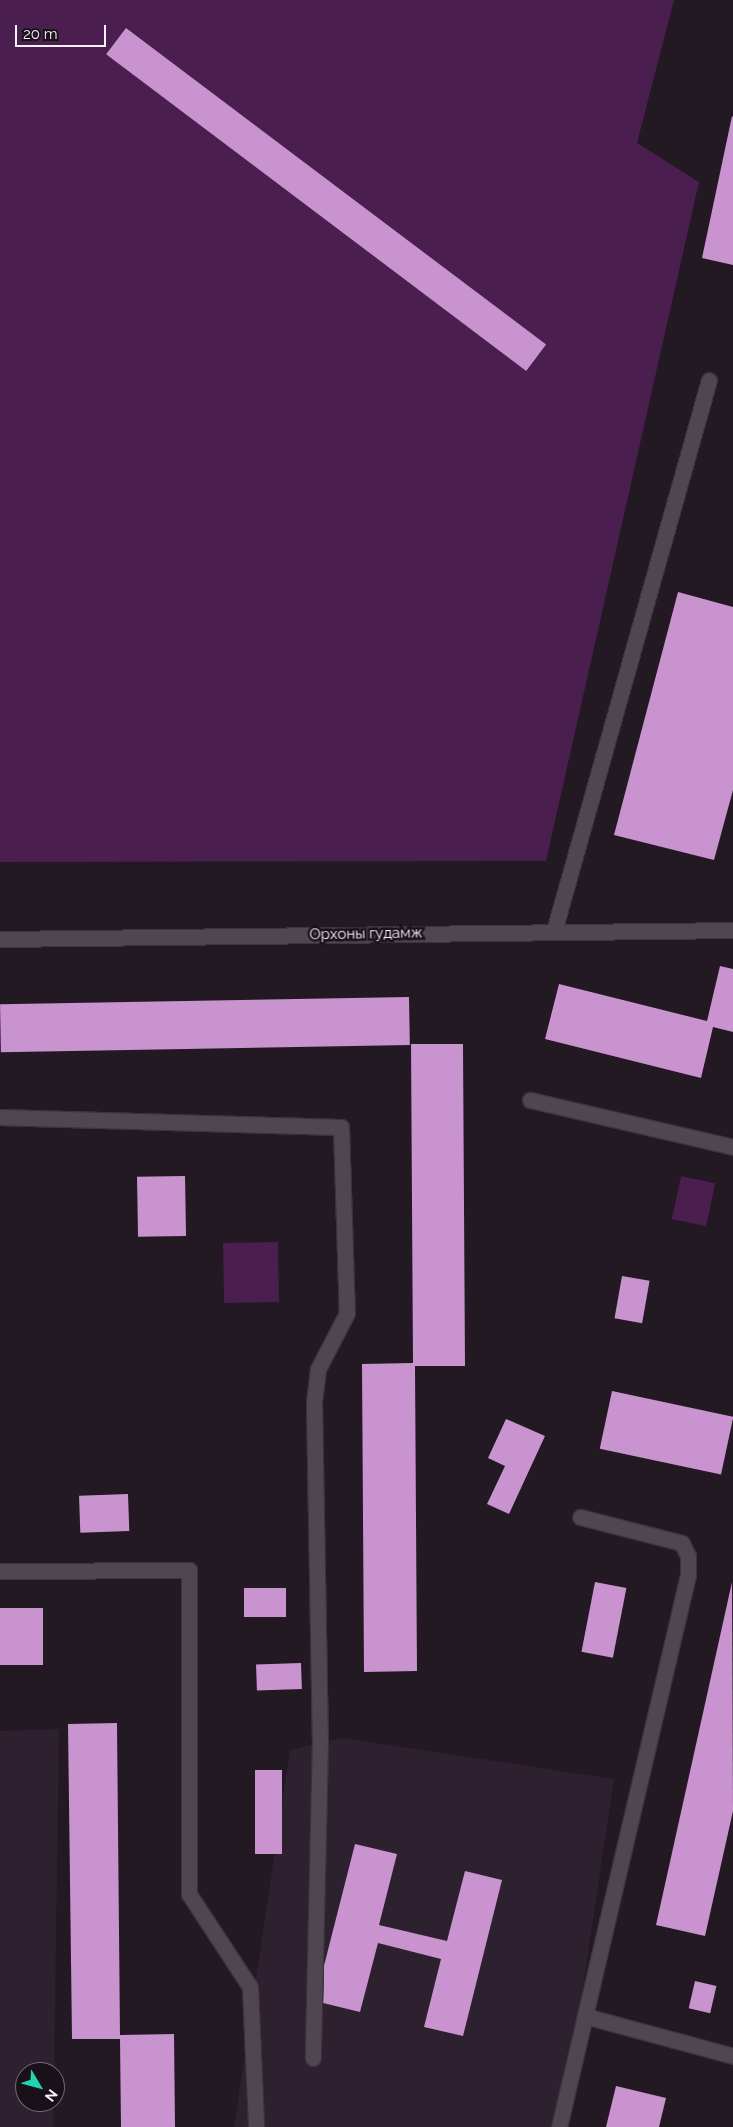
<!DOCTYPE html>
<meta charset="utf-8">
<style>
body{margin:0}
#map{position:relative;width:733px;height:2127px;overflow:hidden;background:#221923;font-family:Raleway,sans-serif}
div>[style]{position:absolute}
.built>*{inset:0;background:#2e212f}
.green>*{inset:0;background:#4a1e4f;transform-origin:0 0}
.building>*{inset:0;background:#c993cf;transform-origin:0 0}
.roads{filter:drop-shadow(1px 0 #3b343b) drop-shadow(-1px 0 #3b343b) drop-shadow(0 1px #3b343b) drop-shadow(0 -1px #3b343b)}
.minor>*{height:15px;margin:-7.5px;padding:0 7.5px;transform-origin:7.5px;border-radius:7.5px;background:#504651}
span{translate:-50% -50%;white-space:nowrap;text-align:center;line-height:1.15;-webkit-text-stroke:5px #19101a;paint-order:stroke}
.street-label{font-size:15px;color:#f8f2f9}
.north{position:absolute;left:15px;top:2062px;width:50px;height:50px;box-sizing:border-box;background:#19101a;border:1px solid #726a73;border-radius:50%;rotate:127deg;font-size:14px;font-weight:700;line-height:20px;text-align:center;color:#f8f2f9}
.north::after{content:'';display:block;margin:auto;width:18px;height:22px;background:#23d5af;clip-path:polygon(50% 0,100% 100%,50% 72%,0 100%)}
.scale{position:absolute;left:15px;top:25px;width:91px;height:22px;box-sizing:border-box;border:2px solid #f8f2f9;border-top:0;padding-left:6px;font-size:15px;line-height:18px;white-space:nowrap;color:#f8f2f9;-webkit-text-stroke:4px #19101a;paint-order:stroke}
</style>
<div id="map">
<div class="built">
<i style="clip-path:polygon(59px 1729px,54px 2072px,25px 2072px,25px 2102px,53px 2102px,53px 2127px,0 2127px,0 1731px)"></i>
<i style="clip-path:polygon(342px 1738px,614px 1779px,562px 2127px,234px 2127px,290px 1750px)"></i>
</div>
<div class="green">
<i style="clip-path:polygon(0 0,674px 0,637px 143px,699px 182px,546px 861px,0 862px)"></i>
<i style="left:681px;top:1176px;width:35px;height:44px;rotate:12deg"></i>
<i style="left:278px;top:1242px;width:60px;height:55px;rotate:89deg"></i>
</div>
<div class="building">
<i style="left:126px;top:28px;width:526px;height:33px;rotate:37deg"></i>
<i style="clip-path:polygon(732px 116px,733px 117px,733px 265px,702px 258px)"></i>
<i style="clip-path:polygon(678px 592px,733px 607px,733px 790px,714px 860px,614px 835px)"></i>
<i style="clip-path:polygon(720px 966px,733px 969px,733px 1032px,713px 1027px,701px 1078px,545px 1039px,559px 984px,707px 1021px)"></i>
<i style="left:409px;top:997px;width:48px;height:409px;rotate:89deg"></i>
<i style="clip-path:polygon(411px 1044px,463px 1044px,465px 1366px,415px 1366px,417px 1671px,364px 1672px,362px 1364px,413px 1363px)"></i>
<i style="left:185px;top:1176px;width:60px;height:48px;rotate:89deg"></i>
<i style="left:622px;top:1276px;width:28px;height:43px;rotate:10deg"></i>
<i style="left:612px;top:1391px;width:124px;height:59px;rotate:12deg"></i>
<i style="clip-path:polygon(506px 1419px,545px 1436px,509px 1514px,487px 1504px,505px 1466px,488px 1458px)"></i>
<i style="left:128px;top:1494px;width:37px;height:49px;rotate:88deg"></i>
<i style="left:595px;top:1582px;width:32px;height:71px;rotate:11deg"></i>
<i style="clip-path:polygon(732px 1582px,733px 1811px,705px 1936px,656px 1925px)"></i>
<i style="left:286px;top:1588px;width:29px;height:42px;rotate:90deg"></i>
<i style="left:0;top:1608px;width:43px;height:57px"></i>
<i style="left:301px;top:1663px;width:26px;height:45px;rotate:88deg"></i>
<i style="clip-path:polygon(117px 1723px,120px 2035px,174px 2034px,175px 2127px,121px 2127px,120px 2039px,72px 2039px,68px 1724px)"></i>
<i style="left:255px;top:1770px;width:27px;height:84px"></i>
<i style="clip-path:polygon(355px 1844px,397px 1854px,379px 1925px,447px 1941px,465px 1871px,502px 1880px,463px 2036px,424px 2027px,441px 1959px,378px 1943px,360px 2012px,315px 2001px)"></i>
<i style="left:695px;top:1981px;width:22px;height:28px;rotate:13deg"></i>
<i style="clip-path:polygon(616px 2086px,666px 2098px,659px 2127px,606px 2127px)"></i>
</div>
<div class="roads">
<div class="minor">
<i style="left:554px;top:931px;width:572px;rotate:-74.29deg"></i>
<i style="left:0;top:939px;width:733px;rotate:-0.7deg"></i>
<i style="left:530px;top:1100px;width:208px;rotate:13deg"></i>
<i style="left:0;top:1117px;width:341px;rotate:1.7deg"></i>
<i style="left:341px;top:1127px;width:186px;rotate:88.2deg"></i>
<i style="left:347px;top:1313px;width:63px;rotate:117.4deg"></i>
<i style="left:318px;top:1369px;width:33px;rotate:97deg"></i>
<i style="left:314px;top:1402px;width:339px;rotate:89deg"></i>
<i style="left:320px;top:1741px;width:317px;rotate:91.3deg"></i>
<i style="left:0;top:1571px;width:189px;rotate:-0.3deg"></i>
<i style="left:189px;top:1570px;width:324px;rotate:90deg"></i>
<i style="left:189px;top:1894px;width:111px;rotate:56.7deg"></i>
<i style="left:250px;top:1987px;width:140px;rotate:87.5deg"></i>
<i style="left:585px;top:2016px;width:153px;rotate:15.1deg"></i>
<i style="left:559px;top:2127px;width:567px;rotate:-76.85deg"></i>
<i style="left:688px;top:1575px;width:19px;rotate:-90deg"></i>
<i style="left:688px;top:1556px;width:14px;rotate:-115deg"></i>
<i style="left:682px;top:1543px;width:105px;rotate:-165.7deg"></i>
</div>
</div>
<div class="street-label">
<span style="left:366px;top:934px;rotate:-1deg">Орхоны гудамж</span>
</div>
<div class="north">N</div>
<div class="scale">20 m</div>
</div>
